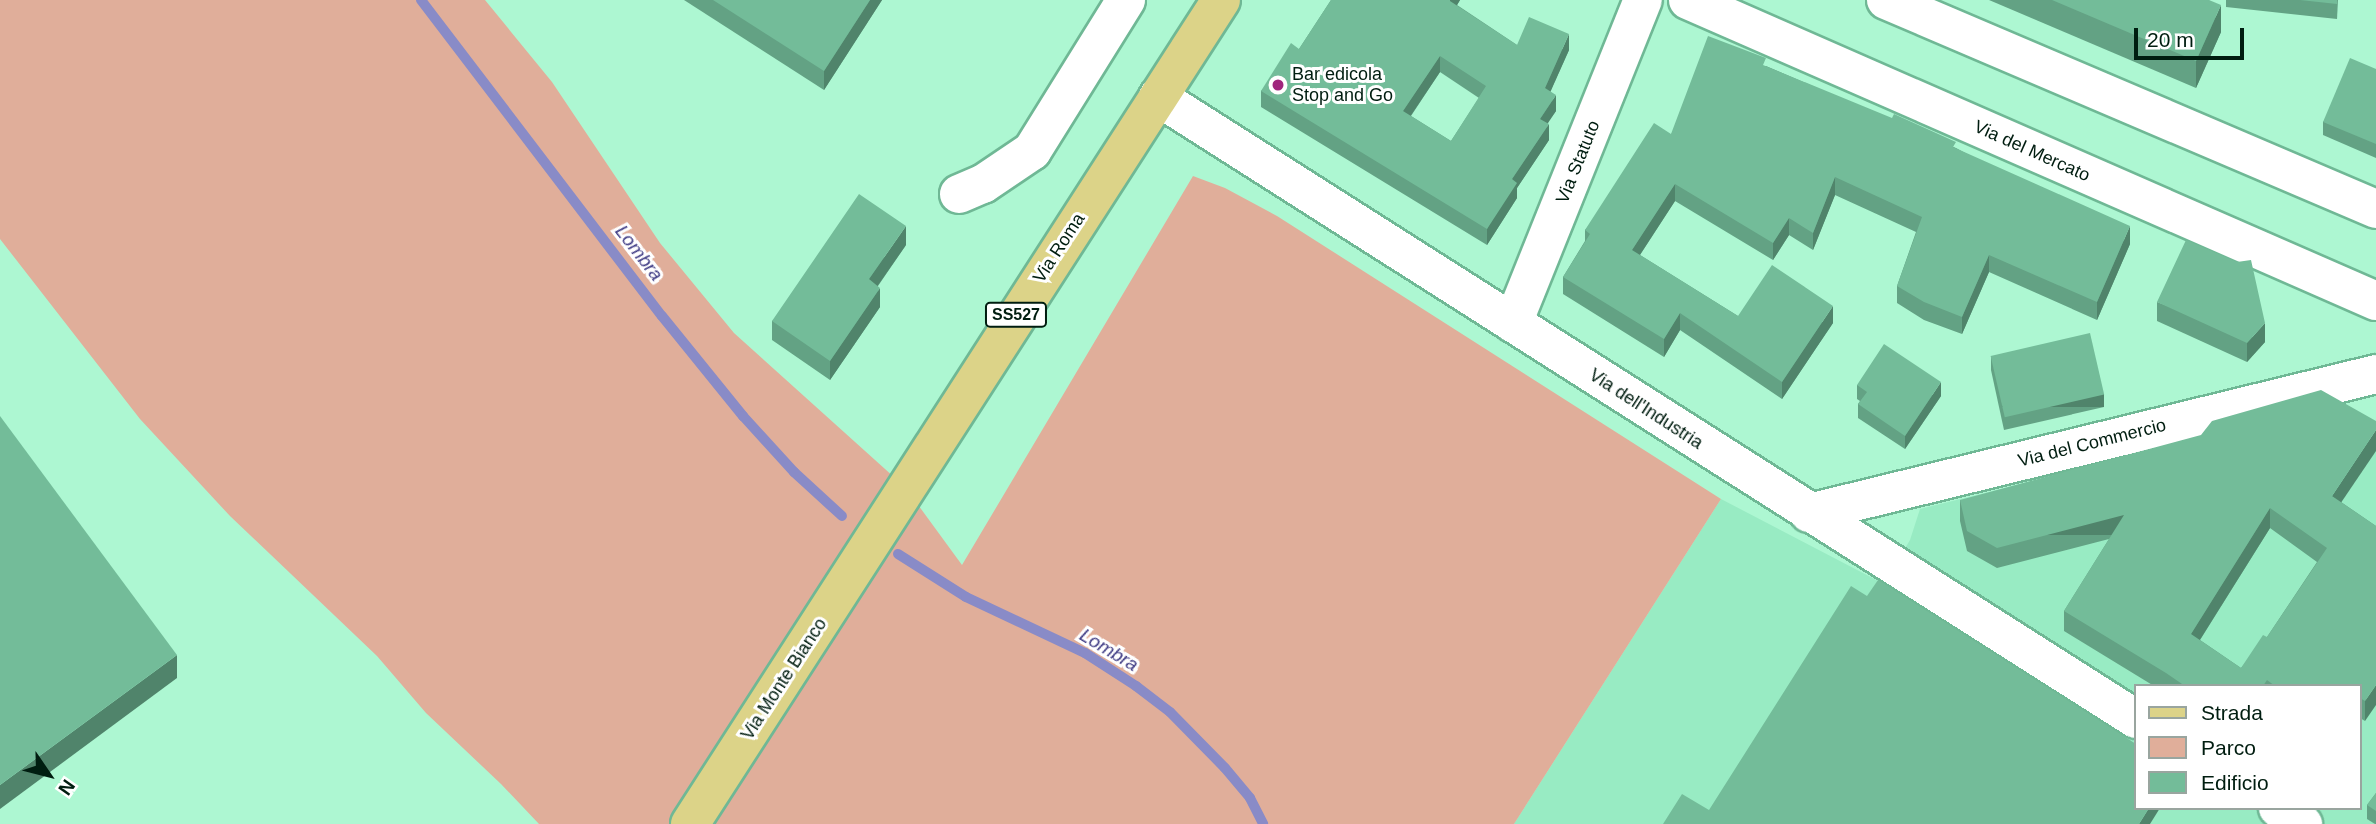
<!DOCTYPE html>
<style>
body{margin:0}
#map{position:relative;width:2376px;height:824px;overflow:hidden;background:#adf7d2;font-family:Helvetica,sans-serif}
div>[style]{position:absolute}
.built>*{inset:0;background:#98ebc3}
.green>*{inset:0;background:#e0ae9a}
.stream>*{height:10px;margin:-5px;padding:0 5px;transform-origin:5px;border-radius:5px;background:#898bc7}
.roads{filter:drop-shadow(2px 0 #6fb895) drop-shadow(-2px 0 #6fb895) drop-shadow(0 2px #6fb895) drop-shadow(0 -2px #6fb895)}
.street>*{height:38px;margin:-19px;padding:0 19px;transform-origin:19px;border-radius:19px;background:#fff}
.primary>*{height:38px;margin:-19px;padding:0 19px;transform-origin:19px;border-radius:19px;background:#dcd388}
.wall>*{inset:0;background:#63a284}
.shaded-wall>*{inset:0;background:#50846b;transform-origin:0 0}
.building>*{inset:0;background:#73bc99;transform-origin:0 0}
.dots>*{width:19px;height:19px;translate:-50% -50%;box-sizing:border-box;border:4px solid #fff;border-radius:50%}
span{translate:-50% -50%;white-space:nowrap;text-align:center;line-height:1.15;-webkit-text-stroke:6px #fff;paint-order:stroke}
.shield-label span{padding:2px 5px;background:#fff;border:2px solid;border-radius:5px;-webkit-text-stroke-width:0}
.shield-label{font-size:16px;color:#001d10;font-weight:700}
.poi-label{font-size:18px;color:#001d10}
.left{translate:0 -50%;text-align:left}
.street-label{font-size:18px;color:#001d10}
.water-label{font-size:19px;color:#3f3b84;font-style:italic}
.legend{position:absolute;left:2134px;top:684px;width:228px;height:126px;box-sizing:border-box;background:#fff;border:2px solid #99a59f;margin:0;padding:9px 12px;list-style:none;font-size:21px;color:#001d10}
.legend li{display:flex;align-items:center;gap:14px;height:35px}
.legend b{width:35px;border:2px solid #99a59f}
.north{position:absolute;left:14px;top:740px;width:70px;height:70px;-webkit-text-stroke:5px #fff;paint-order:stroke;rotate:125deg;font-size:19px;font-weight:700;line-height:28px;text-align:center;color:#001d10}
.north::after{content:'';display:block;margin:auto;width:24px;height:32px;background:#001d10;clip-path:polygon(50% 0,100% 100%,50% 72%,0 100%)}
.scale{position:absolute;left:2134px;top:28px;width:110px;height:32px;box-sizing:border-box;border:4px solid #001d10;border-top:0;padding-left:9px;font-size:21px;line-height:24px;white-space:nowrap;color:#001d10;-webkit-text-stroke:5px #fff;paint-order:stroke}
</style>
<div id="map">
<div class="built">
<i style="clip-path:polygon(evenodd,2316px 412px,2376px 444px,2376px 824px,1514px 824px,1721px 499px,1884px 584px,1910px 540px,1920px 509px,2316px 412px,2136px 686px,2360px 686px,2360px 808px,2136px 808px,2136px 686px)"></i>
</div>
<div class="green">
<i style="clip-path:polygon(0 0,485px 0,552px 82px,660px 243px,734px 333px,905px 487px,962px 565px,1193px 176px,1225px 188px,1277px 216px,1721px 499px,1514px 824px,539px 824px,501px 784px,426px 713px,377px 656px,230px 516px,140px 419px,0 239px)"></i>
</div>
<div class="stream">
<i style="left:421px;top:0;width:397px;rotate:52.7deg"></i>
<i style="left:662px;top:316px;width:129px;rotate:51deg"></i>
<i style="left:743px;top:416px;width:76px;rotate:47.7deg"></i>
<i style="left:794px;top:472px;width:65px;rotate:42.5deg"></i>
<i style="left:898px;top:554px;width:80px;rotate:32.3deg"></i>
<i style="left:966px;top:597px;width:132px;rotate:25.2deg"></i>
<i style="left:1085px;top:653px;width:61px;rotate:32.9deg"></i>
<i style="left:1136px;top:686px;width:43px;rotate:37.4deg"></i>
<i style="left:1170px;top:712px;width:78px;rotate:45.5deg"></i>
<i style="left:1225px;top:768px;width:39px;rotate:50deg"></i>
<i style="left:1250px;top:798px;width:29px;rotate:63deg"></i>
</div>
<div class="roads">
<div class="street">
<i style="left:1688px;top:0;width:751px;rotate:23.63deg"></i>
<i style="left:1886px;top:0;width:533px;rotate:23.1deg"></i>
<i style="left:1158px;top:97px;width:1159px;rotate:32.46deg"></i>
<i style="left:959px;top:194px;width:26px;rotate:-23deg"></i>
<i style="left:983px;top:184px;width:59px;rotate:-34deg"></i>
<i style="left:1032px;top:151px;width:178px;rotate:-58.1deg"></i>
<i style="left:1513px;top:323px;width:348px;rotate:-68.1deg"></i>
<i style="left:1809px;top:513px;width:584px;rotate:-13.77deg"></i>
<i style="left:2278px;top:808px;width:30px;rotate:33deg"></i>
</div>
<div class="primary">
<i style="left:690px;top:824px;width:980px;rotate:-57.2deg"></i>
</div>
</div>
<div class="wall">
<i style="clip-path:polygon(684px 0,882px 0,824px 90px)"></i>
<i style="clip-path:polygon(evenodd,1331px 0,1460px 0,1457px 5px,1517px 45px,1569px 50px,1550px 92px,1556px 111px,1547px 123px,1549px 140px,1517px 188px,1517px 198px,1487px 245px,1261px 107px,1261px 91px,1299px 49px,1331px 0,1440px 72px,1479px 98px,1451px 141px,1411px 116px,1440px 72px)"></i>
<i style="clip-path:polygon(1989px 0,2209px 0,2221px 32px,2196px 88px)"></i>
<i style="clip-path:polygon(2226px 0,2338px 0,2337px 19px,2226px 7px)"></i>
<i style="clip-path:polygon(1766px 66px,1956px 148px,2130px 244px,2097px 320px,1989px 272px,1962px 334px,1924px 320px,1897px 303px,1897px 286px,1916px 232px,1835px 195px,1813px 250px,1789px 235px,1773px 260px,1675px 201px,1640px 255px,1738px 316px,1833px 323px,1782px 399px,1680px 330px,1664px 357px,1563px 294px,1563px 277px,1585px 241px,1585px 230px,1671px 134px)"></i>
<i style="clip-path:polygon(2376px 69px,2376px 158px,2323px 135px,2323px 122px)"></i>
<i style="clip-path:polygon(906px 245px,878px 286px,880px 307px,830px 380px,772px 340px,772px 321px)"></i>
<i style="clip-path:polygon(2157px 302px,2265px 342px,2247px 362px,2157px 321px)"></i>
<i style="clip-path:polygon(1991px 356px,2104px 407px,2004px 430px,1991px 370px)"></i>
<i style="clip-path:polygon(1857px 385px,1941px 396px,1905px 449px,1858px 418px,1858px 404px,1860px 401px,1857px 399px)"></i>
<i style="clip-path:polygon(evenodd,1960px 500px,2341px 502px,2376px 526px,2365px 721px,2360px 718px,2360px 686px,2154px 686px,2064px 631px,2064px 611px,2109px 539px,1997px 568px,1967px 551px,1960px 521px,1960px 500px,2270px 528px,2317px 562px,2267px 637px,2241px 668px,2200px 640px,2270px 528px)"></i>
<i style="clip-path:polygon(2376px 793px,2376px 824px,2375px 824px,2367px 819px,2367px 805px)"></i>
</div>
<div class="shaded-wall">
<i style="clip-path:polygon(870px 0,882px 0,824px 90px,824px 71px)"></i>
<i style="clip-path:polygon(1450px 0,1460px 0,1450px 17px)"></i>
<i style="clip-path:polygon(2221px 5px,2221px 32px,2196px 88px,2196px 61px)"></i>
<i style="clip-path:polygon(1569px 34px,1569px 50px,1545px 104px,1545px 88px)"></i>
<i style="clip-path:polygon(1440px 56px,1440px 72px,1403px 127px,1403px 111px)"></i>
<i style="clip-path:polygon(1556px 95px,1556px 111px,1540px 135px,1540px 119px)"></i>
<i style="clip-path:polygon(1549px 124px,1549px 140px,1517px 188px,1517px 198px,1487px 245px,1487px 229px,1512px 179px)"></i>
<i style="clip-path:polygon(1835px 177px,1835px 195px,1813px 250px,1813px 233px)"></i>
<i style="clip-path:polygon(1675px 184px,1675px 201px,1632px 267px,1632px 250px)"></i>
<i style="clip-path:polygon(1789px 218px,1789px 235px,1773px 260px,1773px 243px)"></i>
<i style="clip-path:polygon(906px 226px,906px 245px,869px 298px,869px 279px)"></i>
<i style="clip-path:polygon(2130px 226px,2130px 244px,2097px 320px,2097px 302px)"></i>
<i style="clip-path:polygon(1989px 255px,1989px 272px,1962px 334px,1962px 317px)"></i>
<i style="clip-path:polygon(880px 288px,880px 307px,830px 380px,830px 361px)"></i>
<i style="clip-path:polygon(1833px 306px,1833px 323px,1782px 399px,1782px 382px)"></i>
<i style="clip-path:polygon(1680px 313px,1680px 330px,1664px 357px,1664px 339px)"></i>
<i style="clip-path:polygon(2265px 323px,2265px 342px,2247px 362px,2247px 343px)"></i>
<i style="clip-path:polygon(1941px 382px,1941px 396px,1905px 449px,1905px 436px)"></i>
<i style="left:2104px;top:394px;width:13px;height:102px;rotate:90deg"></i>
<i style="clip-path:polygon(2376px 430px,2376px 451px,2332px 516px,2332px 496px)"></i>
<i style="clip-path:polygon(2270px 508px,2270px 528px,2191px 654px,2191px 634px)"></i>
<i style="left:2124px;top:515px;width:20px;height:131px;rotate:90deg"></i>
<i style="clip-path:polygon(177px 655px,177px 678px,0 809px,0 785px)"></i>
<i style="clip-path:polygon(2376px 685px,2376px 705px,2365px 721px,2365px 701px)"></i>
<i style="clip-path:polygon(2149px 808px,2160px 808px,2150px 824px,2139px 824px)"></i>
</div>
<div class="building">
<i style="clip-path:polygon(713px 0,870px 0,824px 71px)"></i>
<i style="clip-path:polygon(evenodd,1331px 0,1450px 0,1450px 1px,1517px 45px,1529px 17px,1569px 34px,1545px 88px,1556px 95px,1540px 119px,1549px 124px,1512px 179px,1517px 183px,1487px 229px,1261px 91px,1291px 43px,1299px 49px,1331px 0,1440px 56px,1486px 86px,1451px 141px,1403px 111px,1440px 56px)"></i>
<i style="clip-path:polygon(2052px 0,2209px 0,2221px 5px,2196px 61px)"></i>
<i style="clip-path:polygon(2300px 0,2337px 0,2337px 4px)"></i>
<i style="clip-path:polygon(1708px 36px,1766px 58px,1763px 65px,1892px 118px,1894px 114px,1956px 142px,1953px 147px,2130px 226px,2097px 302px,1989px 255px,1962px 317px,1924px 302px,1897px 286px,1922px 217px,1835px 177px,1813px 233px,1789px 218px,1773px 243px,1675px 184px,1632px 250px,1738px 316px,1772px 265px,1833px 306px,1782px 382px,1680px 313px,1664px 339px,1563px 277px,1590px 234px,1585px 230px,1654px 123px,1671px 134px)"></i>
<i style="clip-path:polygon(2350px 58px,2376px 69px,2376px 144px,2323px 122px)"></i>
<i style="clip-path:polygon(859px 194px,906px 226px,869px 279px,880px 288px,830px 361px,772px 321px)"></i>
<i style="clip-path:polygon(2186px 240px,2237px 262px,2251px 260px,2265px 323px,2247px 343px,2157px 302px)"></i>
<i style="left:2090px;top:333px;width:63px;height:102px;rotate:77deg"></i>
<i style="clip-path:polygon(1884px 344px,1941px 382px,1905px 436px,1858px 404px,1867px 392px,1857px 385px)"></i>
<i style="clip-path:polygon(evenodd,2321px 390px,2376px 421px,2376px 430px,2332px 496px,2376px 526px,2376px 685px,2365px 701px,2360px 698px,2360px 686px,2275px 686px,2267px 680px,2263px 686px,2185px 686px,2166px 673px,2064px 611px,2124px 515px,1997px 548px,1967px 531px,1960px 500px,2201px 435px,2212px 421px,2321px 390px,2270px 508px,2327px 548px,2267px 637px,2263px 635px,2241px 668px,2191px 634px,2270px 508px)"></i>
<i style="clip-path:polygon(0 416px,177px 655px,0 785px)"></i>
<i style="clip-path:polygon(1878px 580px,2136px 744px,2136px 808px,2149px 808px,2139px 824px,1663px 824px,1682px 794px,1709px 810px,1851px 586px,1867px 596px)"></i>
<i style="clip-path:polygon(2376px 793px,2376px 811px,2367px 805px)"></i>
</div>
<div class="dots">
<i style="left:1278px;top:85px;background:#a0267d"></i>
</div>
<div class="shield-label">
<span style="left:1016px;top:315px">SS527</span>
</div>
<div class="poi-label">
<span class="left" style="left:1292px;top:85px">Bar edicola<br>Stop and Go</span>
</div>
<div class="street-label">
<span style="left:2032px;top:151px;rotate:24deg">Via del Mercato</span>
<span style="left:1578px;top:162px;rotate:-68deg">Via Statuto</span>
<span style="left:1059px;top:248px;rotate:-57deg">Via Roma</span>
<span style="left:1646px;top:409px;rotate:33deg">Via dell'Industria</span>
<span style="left:2092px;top:443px;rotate:-14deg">Via del Commercio</span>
<span style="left:784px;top:679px;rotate:-57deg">Via Monte Bianco</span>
</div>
<div class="water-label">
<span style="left:639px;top:253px;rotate:52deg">Lombra</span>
<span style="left:1109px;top:650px;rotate:31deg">Lombra</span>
</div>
<ul class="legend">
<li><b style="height:9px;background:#dcd388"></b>Strada</li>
<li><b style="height:19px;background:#e0ae9a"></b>Parco</li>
<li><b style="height:19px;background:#73bc99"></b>Edificio</li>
</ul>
<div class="north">N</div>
<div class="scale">20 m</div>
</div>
